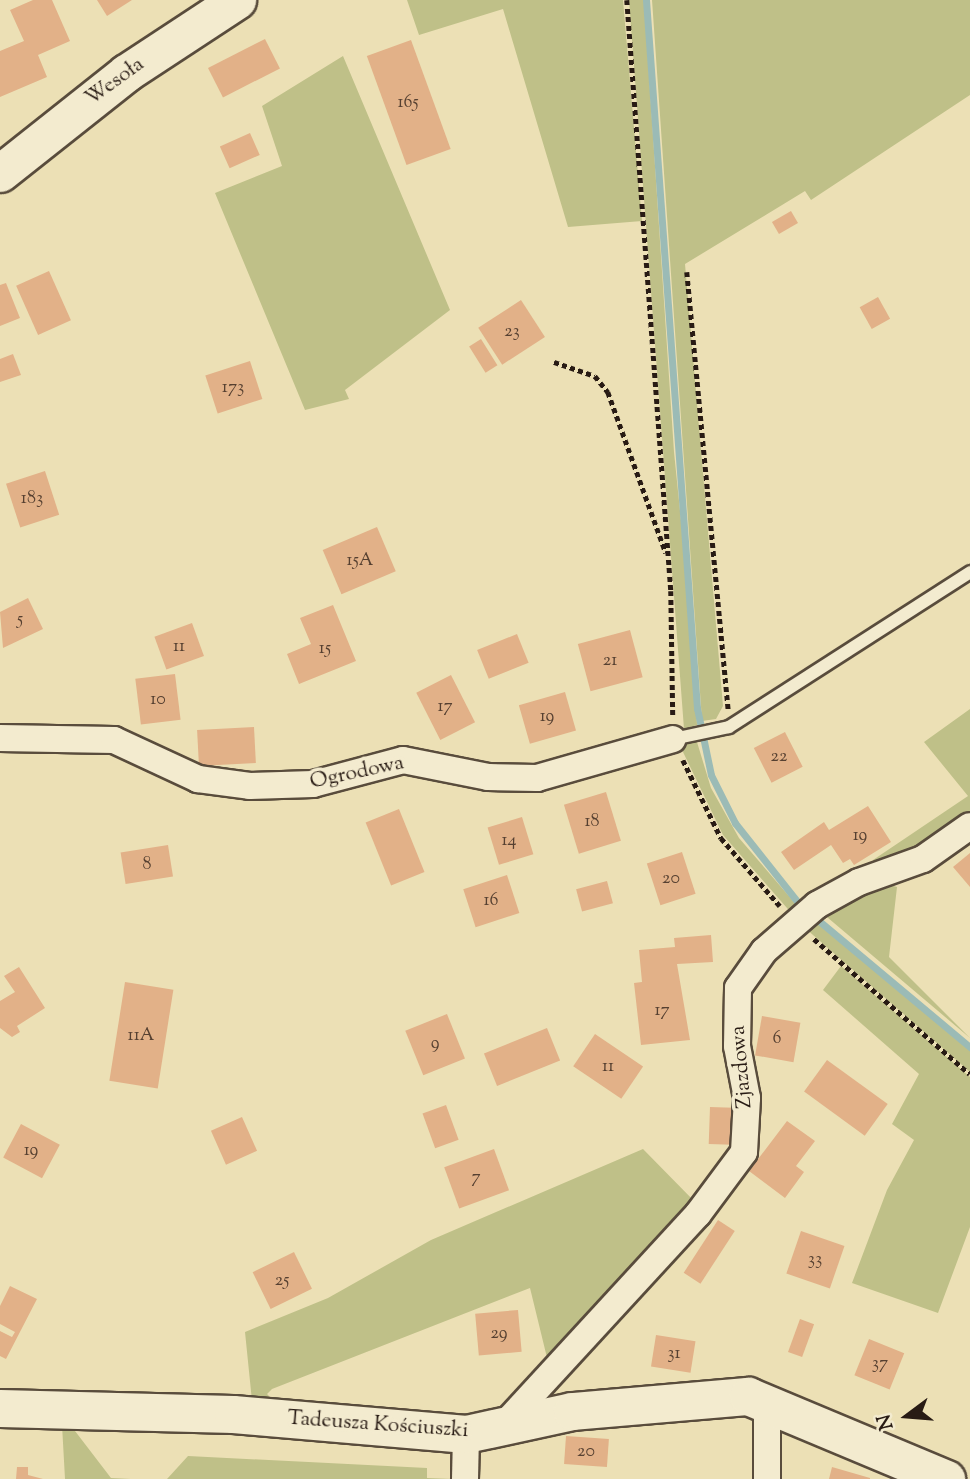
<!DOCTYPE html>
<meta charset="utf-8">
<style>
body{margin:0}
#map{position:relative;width:970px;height:1479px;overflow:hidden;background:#ece0b5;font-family:"Sorts Mill Goudy",serif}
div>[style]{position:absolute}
.green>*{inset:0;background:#bfc088}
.stream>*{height:7px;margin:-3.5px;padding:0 3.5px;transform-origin:3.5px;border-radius:3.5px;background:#9bbbb6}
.building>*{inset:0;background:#e2b188;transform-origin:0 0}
.path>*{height:4.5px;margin-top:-2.25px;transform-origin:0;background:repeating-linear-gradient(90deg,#281b14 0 5px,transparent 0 8.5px)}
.roads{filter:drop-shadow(2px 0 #594c3c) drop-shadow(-2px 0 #594c3c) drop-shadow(0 2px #594c3c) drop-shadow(0 -2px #594c3c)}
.lane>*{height:12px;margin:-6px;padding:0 6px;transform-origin:6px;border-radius:6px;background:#f3ebcf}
.street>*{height:26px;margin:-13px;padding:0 13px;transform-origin:13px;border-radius:13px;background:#f3ebcf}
.secondary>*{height:37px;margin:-18.5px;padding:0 18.5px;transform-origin:18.5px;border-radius:18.5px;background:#f3ebcf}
span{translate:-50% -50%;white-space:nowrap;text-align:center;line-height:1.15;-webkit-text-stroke:7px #f3ebcf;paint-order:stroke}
.number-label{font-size:18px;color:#564031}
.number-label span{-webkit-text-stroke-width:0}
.street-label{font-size:21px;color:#281b14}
.north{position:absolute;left:872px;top:1381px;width:70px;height:70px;-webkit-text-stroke:5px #f3ebcf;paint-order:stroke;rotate:254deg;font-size:19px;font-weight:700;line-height:28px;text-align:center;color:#281b14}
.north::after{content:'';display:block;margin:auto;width:24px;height:32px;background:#281b14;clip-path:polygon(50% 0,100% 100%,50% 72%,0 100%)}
</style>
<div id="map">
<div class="green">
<i style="clip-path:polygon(407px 0,623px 0,642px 221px,568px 227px,503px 9px,419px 35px)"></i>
<i style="clip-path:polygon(629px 0,644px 0,674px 452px,694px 648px,697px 725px,684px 729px)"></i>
<i style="clip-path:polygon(652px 0,970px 0,970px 95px,811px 200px,805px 191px,685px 264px,723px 706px,716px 719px,702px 721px)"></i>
<i style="clip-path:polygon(343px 56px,450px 310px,345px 390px,349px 399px,305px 410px,215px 193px,282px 166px,262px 106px)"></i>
<i style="clip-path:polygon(970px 709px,970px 819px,877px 869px,873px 860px,968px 796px,924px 742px)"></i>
<i style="clip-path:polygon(697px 742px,711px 788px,739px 838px,800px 909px,794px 916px,723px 835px,683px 752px,684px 745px)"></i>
<i style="clip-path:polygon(883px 883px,897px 887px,889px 957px,970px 1038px,821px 912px)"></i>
<i style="clip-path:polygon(814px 920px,970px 1047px,970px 1072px,805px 928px)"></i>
<i style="clip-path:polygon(841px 966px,970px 1077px,970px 1227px,938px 1313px,852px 1283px,887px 1190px,914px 1140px,892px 1124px,919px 1074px,823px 990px)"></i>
<i style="clip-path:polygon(643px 1149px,696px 1203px,550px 1370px,530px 1288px,272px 1389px,267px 1394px,273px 1400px,252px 1401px,245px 1332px,328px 1298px,431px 1240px)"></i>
<i style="clip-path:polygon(62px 1425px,75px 1431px,111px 1478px,131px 1479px,65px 1479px)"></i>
<i style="clip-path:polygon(188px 1456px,427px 1468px,427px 1478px,452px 1479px,167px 1479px)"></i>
</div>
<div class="stream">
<i style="left:646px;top:0;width:710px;rotate:85.88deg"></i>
<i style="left:697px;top:708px;width:68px;rotate:78.2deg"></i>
<i style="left:711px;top:775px;width:54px;rotate:63.4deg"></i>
<i style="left:735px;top:823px;width:105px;rotate:51.6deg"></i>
<i style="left:800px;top:905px;width:222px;rotate:39.9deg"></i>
</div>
<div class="building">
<i style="clip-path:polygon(33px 0,52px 0,70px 41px,38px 55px,47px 77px,0 97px,0 51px,24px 41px,10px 10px)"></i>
<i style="clip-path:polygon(97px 0,132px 0,107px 16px)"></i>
<i style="left:265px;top:39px;width:33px;height:64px;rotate:63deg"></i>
<i style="left:411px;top:40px;width:116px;height:47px;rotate:70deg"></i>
<i style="left:250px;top:133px;width:24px;height:33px;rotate:66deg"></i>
<i style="left:791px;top:211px;width:14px;height:22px;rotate:60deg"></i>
<i style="left:49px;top:271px;width:54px;height:36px;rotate:66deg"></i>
<i style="clip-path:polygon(6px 283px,20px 318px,0 326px,0 285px)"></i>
<i style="left:878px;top:297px;width:25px;height:21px;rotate:61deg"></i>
<i style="left:521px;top:300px;width:44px;height:51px;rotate:57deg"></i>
<i style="left:481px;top:339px;width:31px;height:14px;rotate:58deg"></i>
<i style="clip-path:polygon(13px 354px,21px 375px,0 382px,0 359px)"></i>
<i style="left:250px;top:361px;width:40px;height:47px;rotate:72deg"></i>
<i style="left:45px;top:471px;width:46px;height:41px;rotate:72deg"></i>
<i style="left:377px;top:527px;width:48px;height:59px;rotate:67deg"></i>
<i style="clip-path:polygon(28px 598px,43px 629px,3px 648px,0 612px)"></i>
<i style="clip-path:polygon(333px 605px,356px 661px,299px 684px,287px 654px,311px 644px,300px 618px)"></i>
<i style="left:192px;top:623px;width:35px;height:40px;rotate:70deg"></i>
<i style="left:630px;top:630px;width:49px;height:54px;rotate:75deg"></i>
<i style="left:517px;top:634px;width:31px;height:43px;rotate:68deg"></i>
<i style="left:175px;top:674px;width:46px;height:40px;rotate:83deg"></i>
<i style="left:451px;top:675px;width:53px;height:39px;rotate:63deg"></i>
<i style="left:565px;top:692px;width:40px;height:48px;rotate:74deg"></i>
<i style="left:254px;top:727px;width:36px;height:57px;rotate:87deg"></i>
<i style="left:785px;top:732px;width:39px;height:35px;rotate:63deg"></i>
<i style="left:606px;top:792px;width:51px;height:44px;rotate:73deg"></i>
<i style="clip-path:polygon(868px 806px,891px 842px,854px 865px,850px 859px,843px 863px,831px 845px,794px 870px,781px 852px,824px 822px,829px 830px)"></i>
<i style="left:399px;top:809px;width:68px;height:36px;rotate:68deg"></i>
<i style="left:522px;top:817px;width:39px;height:36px;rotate:73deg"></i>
<i style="left:168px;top:845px;width:32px;height:48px;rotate:81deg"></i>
<i style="left:682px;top:852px;width:44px;height:37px;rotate:72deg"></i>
<i style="clip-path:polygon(970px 853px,970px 887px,953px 867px)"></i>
<i style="left:507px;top:875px;width:40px;height:46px;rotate:72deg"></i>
<i style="left:607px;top:881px;width:23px;height:32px;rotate:75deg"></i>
<i style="clip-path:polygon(711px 935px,713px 962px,677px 964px,690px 1040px,641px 1045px,634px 983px,642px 982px,639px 950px,675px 947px,674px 938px)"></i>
<i style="clip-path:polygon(19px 967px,45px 1008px,17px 1026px,20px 1032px,12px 1037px,0 1028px,0 1001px,15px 992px,4px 976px)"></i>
<i style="left:125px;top:982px;width:49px;height:100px;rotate:9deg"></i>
<i style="left:447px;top:1014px;width:48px;height:45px;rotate:68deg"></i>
<i style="left:762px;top:1016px;width:39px;height:40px;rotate:10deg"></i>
<i style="left:547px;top:1028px;width:35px;height:68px;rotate:68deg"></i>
<i style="left:595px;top:1034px;width:58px;height:39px;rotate:34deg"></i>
<i style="left:827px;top:1060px;width:75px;height:39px;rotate:36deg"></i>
<i style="left:446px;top:1105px;width:37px;height:25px;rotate:70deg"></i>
<i style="left:710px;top:1107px;width:31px;height:37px;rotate:2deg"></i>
<i style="left:242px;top:1117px;width:37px;height:34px;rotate:66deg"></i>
<i style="clip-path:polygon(787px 1121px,815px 1141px,796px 1166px,804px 1172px,785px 1198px,749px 1171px)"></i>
<i style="left:21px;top:1124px;width:44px;height:38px;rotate:28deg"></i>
<i style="left:494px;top:1149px;width:44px;height:53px;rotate:70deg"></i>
<i style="left:718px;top:1220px;width:20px;height:63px;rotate:33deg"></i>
<i style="left:801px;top:1231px;width:46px;height:45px;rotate:19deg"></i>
<i style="left:294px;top:1252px;width:41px;height:46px;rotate:64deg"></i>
<i style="clip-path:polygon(10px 1286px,37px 1299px,6px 1359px,0 1356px,0 1331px,12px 1337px,15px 1332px,0 1324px,0 1306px)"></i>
<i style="left:518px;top:1310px;width:42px;height:43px;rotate:85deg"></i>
<i style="left:800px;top:1319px;width:15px;height:35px;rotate:20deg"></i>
<i style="left:656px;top:1335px;width:40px;height:32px;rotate:9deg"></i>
<i style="left:869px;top:1339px;width:38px;height:39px;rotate:22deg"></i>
<i style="left:566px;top:1436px;width:43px;height:28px;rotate:4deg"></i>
<i style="clip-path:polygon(17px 1467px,28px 1467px,28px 1475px,43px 1479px,16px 1479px)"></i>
<i style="clip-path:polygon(832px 1467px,870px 1478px,870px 1479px,829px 1479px)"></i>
</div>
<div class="path">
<i style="left:627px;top:0;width:593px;rotate:85.74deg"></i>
<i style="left:671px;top:591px;width:124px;rotate:89.1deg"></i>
<i style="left:687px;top:272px;width:439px;rotate:84.6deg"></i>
<i style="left:554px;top:362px;width:43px;rotate:18.9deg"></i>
<i style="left:595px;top:376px;width:21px;rotate:51deg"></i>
<i style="left:608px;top:392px;width:171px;rotate:70.2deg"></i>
<i style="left:683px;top:760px;width:87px;rotate:64deg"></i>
<i style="left:721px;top:838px;width:90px;rotate:49.1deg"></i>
<i style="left:814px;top:939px;width:206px;rotate:40.9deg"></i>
</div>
<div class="roads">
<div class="lane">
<i style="left:673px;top:739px;width:57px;rotate:-12.1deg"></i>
<i style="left:729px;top:727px;width:287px;rotate:-32.7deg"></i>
</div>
<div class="street">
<i style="left:0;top:738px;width:114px;rotate:1deg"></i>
<i style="left:114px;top:740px;width:93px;rotate:24.9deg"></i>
<i style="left:198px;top:779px;width:52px;rotate:7.7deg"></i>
<i style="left:250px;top:786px;width:63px;rotate:-1.8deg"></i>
<i style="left:313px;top:784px;width:93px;rotate:-14.9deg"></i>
<i style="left:403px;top:760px;width:87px;rotate:11.3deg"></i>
<i style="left:488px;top:777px;width:49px;rotate:1.2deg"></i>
<i style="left:537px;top:778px;width:141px;rotate:-16deg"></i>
<i style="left:767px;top:1403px;width:76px;rotate:90deg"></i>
<i style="left:502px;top:1427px;width:289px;rotate:-47.4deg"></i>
<i style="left:698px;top:1214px;width:77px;rotate:-53.4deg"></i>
<i style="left:744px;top:1152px;width:54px;rotate:-86.8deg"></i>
<i style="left:747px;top:1098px;width:53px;rotate:-100.9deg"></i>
<i style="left:737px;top:1046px;width:58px;rotate:-89deg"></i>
<i style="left:738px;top:988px;width:45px;rotate:-54.9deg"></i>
<i style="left:764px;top:951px;width:70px;rotate:-41deg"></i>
<i style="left:817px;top:905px;width:48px;rotate:-28.7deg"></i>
<i style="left:859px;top:882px;width:68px;rotate:-19.8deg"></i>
<i style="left:923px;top:859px;width:57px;rotate:-35.1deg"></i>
<i style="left:465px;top:1479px;width:45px;rotate:-88.7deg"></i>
</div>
<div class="secondary">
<i style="left:0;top:173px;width:161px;rotate:-38.4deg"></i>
<i style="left:126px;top:73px;width:133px;rotate:-33.3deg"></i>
<i style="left:0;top:1408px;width:233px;rotate:1.5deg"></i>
<i style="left:233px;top:1414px;width:234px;rotate:4.9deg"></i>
<i style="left:466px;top:1434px;width:108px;rotate:-12.2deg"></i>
<i style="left:572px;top:1411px;width:177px;rotate:-4.9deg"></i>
<i style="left:748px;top:1396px;width:215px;rotate:22.7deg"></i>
</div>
</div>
<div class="number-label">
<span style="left:408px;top:103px">165</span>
<span style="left:512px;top:332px">23</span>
<span style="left:233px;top:388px">173</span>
<span style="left:32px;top:499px">183</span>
<span style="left:360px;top:561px">15A</span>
<span style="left:20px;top:620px">5</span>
<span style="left:179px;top:647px">11</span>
<span style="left:325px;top:649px">15</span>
<span style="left:610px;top:661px">21</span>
<span style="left:158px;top:700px">10</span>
<span style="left:445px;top:707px">17</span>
<span style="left:547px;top:717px">19</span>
<span style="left:779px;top:757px">22</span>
<span style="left:592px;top:822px">18</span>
<span style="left:860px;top:836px">19</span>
<span style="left:509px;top:841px">14</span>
<span style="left:147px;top:865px">8</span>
<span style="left:671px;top:879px">20</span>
<span style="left:491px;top:901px">16</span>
<span style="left:662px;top:1011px">17</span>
<span style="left:141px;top:1036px">11A</span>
<span style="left:777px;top:1039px">6</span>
<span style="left:435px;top:1044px">9</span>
<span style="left:608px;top:1067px">11</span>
<span style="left:31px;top:1151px">19</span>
<span style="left:476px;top:1178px">7</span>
<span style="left:815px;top:1260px">33</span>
<span style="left:282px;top:1281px">25</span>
<span style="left:499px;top:1334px">29</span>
<span style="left:674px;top:1354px">31</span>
<span style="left:880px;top:1364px">37</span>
<span style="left:586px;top:1452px">20</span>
</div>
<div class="street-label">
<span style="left:115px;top:82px;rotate:-36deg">Wesoła</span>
<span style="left:357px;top:773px;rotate:-12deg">Ogrodowa</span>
<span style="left:742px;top:1067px;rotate:-95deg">Zjazdowa</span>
<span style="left:378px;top:1425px;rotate:4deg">Tadeusza Kościuszki</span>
</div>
<div class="north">N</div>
</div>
